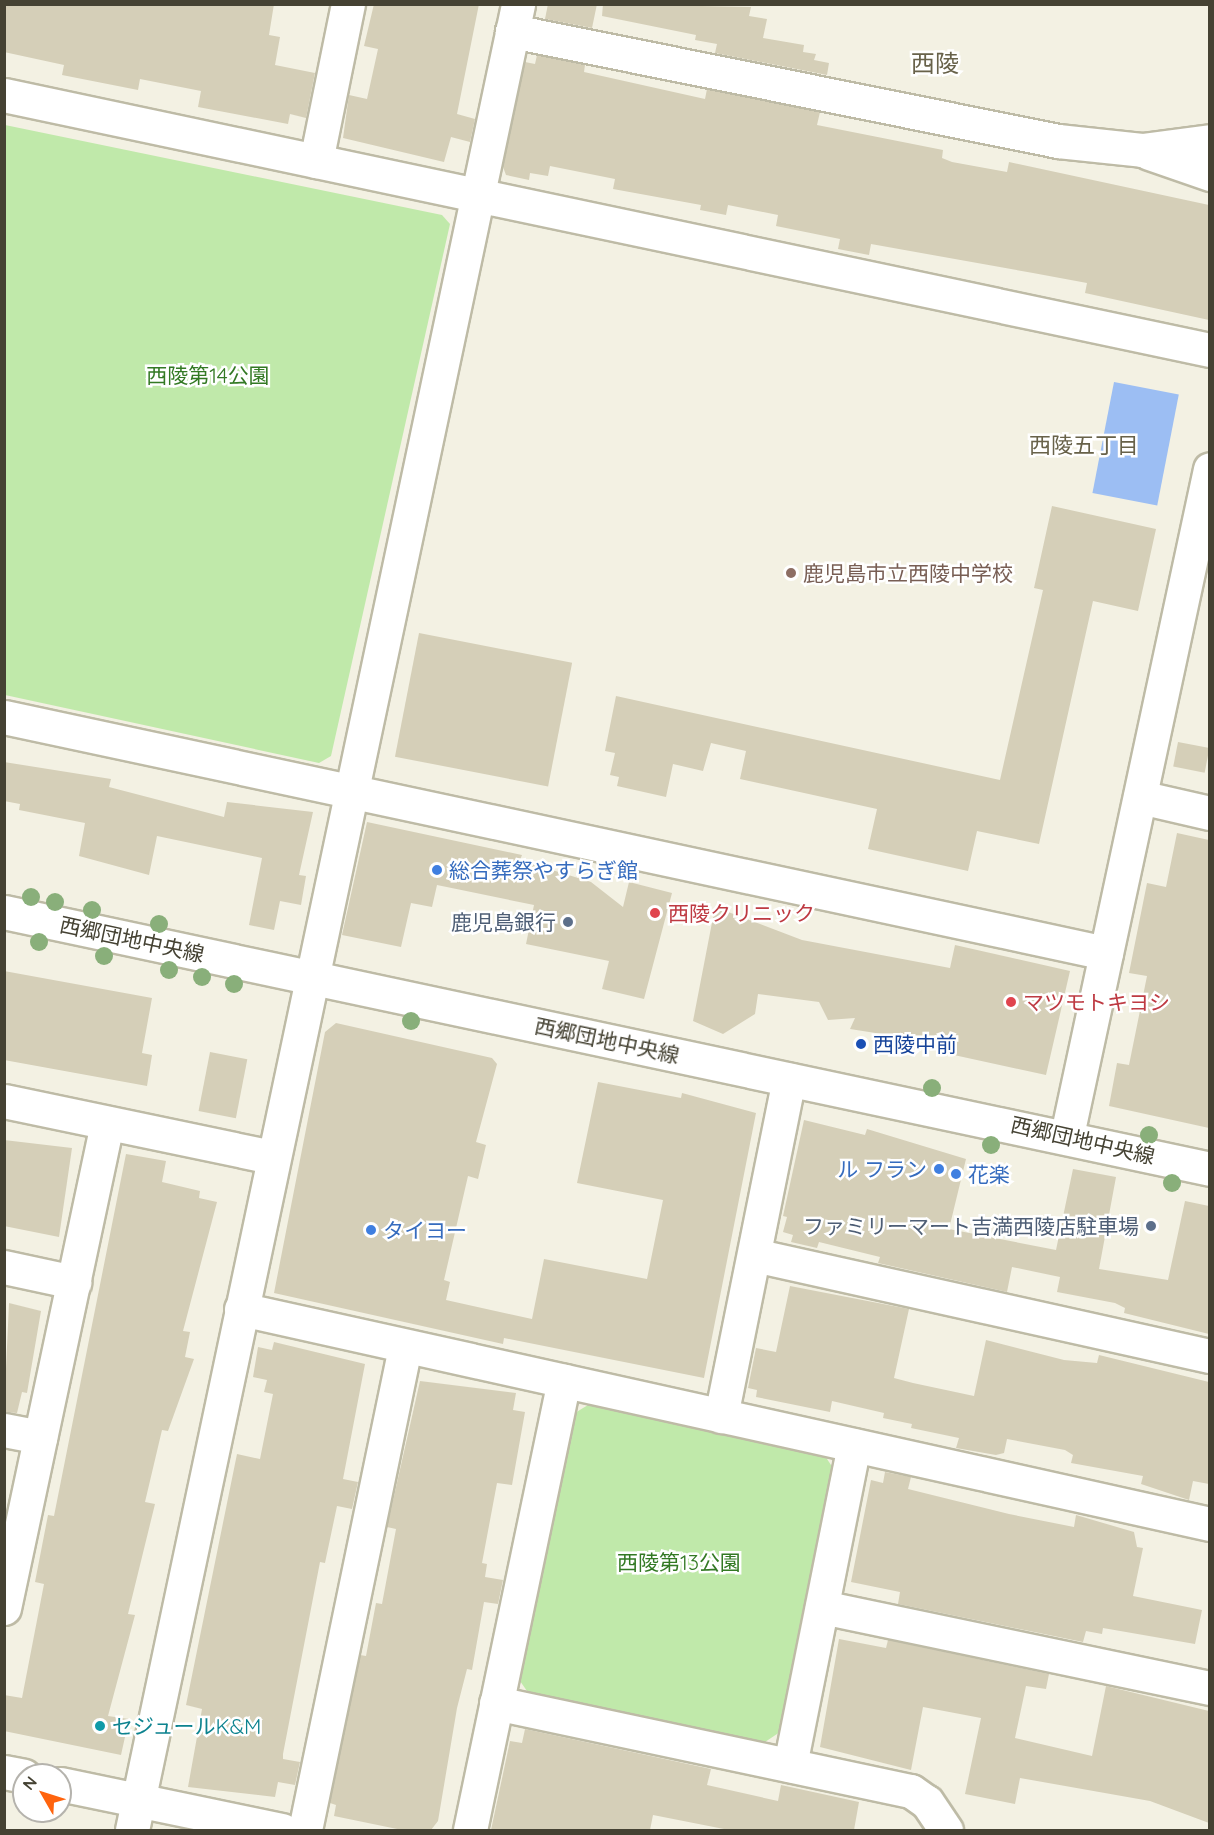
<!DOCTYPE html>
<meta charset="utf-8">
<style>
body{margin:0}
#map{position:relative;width:1214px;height:1835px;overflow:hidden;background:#f3f1e3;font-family:Quicksand,"Noto Sans JP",sans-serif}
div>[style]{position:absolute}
.green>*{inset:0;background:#c0e9aa}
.water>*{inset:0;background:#9cbef3;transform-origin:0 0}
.building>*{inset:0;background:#d5cfb8;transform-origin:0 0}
.roads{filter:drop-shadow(2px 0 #bebba6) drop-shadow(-2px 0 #bebba6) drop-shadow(0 2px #bebba6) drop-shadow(0 -2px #bebba6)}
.minor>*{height:33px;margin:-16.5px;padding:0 16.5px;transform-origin:16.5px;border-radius:16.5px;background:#fff}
.trees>*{width:18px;height:18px;margin:-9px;border-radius:50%;background:#89af7a}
.dots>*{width:16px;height:16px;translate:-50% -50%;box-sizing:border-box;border:3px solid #fff;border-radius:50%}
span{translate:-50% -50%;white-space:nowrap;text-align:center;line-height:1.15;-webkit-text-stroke:5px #fff;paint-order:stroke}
.park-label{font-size:21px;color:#337924}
.education-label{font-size:21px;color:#785e54}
.left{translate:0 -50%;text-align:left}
.shop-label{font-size:21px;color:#366cbe}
.right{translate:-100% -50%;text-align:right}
.health-label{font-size:21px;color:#be3a42}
.service-label{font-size:21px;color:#4e5e75}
.street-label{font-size:21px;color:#454233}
.transit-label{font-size:21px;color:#164399}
.culture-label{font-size:21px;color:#0d838f}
.neighbourhood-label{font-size:22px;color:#68624a}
.quarter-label{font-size:24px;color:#68624a}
.frame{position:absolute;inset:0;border:6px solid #454233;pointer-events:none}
.north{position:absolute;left:12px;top:1763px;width:60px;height:60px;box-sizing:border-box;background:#fff;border:2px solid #b5b3ad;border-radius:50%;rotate:309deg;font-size:16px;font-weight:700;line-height:24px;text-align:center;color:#454233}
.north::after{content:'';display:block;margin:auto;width:21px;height:27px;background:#ff640e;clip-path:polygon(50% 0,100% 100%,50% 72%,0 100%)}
</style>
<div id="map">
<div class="green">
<i style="clip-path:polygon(5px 125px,442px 215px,450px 224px,331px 756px,319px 763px,5px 695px)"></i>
<i style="clip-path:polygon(588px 1405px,823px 1453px,835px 1471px,780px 1732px,762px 1744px,529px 1694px,518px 1678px,570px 1416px)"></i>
</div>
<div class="water">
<i style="left:1114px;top:382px;width:66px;height:113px;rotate:11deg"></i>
</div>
<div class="building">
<i style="clip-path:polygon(4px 4px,274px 4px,269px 35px,280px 37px,275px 65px,315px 73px,306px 118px,290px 114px,288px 124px,198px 107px,201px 91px,140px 79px,138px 90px,62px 75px,64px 65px,4px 52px)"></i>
<i style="clip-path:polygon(374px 4px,479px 4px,457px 114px,475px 119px,470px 142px,451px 137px,444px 162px,343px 138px,349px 95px,367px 99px,378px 49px,364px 46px)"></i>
<i style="clip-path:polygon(548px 4px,597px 4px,592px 28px,545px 19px)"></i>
<i style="clip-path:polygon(603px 4px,751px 7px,749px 16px,767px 19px,763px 38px,804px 45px,803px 52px,816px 54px,814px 60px,829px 63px,827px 75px,715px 53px,717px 44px,695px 40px,696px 35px,602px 16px)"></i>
<i style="clip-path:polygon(537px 55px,585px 65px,584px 72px,705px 99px,707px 89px,820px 112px,817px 125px,943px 150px,942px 158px,952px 162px,1007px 172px,1009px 162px,1209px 205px,1209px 320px,1085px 293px,1087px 283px,1033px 273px,871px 244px,869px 255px,838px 249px,840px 239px,776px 226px,778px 215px,728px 205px,726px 215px,700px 210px,701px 205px,613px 189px,615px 179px,550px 166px,548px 176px,530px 173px,529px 180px,506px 175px,503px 167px,525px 62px,535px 64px)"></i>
<i style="clip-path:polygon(1052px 506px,1156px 529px,1138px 611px,1093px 601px,1039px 844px,977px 831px,968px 871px,868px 849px,877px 809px,740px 779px,746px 751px,711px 743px,703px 771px,673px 764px,666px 797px,617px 786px,619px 777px,610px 775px,615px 753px,605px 751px,616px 696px,1000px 780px,1043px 590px,1034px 588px)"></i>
<i style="left:419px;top:633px;width:156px;height:126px;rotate:11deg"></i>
<i style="left:1178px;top:742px;width:32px;height:25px;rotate:11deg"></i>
<i style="clip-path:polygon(4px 762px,111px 779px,109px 787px,224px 817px,227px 802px,313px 812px,299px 875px,306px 876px,301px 905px,280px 901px,274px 930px,249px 925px,262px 858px,157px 836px,149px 875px,79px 856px,85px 823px,19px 810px,20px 804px,4px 801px)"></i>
<i style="clip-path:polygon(367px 822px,522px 855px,520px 860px,591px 882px,623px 907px,629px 882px,672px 893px,644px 999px,602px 989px,609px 961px,526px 944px,534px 905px,437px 885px,432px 907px,411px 903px,401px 947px,342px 935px)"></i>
<i style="clip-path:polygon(1177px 833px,1209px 840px,1209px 1128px,1109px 1106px,1117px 1063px,1129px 1065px,1147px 976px,1129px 973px,1147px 883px,1166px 887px)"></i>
<i style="clip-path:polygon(715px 907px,802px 940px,950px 968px,955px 945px,1070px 971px,1046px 1075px,931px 1050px,933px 1042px,850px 1029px,855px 1018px,828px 1020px,819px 1002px,758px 994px,755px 1014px,723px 1034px,693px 1021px)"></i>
<i style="clip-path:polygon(4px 971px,152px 998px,142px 1053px,152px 1055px,147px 1086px,4px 1060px)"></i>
<i style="clip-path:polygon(336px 1023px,492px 1058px,497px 1064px,476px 1142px,486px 1145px,478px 1179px,468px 1176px,444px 1280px,450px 1282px,446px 1300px,532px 1319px,544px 1259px,647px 1279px,663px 1200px,577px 1183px,598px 1082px,681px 1098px,682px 1093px,756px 1113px,704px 1378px,504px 1338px,503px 1344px,274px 1293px,325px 1032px)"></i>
<i style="left:210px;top:1052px;width:38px;height:60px;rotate:11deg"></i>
<i style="clip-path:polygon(804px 1120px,865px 1135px,867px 1129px,966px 1159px,949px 1229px,1056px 1250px,1073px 1169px,1116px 1177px,1099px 1269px,1168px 1280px,1185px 1201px,1209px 1206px,1209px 1334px,1124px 1313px,1125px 1308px,1115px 1303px,1057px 1292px,1060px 1277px,1012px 1267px,1007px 1292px,878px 1263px,880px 1257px,819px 1242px,817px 1248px,791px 1242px,793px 1235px,783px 1232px,787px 1217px,783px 1216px)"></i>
<i style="clip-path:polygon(4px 1140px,72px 1148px,59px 1237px,4px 1226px)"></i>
<i style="clip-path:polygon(126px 1154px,166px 1161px,162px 1182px,200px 1191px,199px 1198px,217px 1202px,183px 1331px,190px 1332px,185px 1357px,194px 1359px,168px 1431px,162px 1430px,145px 1502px,155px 1504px,128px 1614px,135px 1615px,108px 1716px,129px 1719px,121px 1755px,4px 1731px,4px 1695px,22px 1698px,44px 1584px,35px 1582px,48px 1515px,54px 1516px)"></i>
<i style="clip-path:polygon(790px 1286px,909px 1309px,894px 1378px,913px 1383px,974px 1396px,986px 1340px,1064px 1360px,1097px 1363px,1099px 1355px,1209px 1382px,1209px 1484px,1193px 1481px,1189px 1500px,1141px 1484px,1143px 1476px,1071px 1463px,1073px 1455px,1065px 1450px,1007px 1439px,1004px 1453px,996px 1455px,956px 1448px,959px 1438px,911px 1428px,912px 1424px,883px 1418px,884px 1413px,832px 1401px,830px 1412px,756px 1397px,757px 1390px,748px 1388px,756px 1348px,776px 1352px)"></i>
<i style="clip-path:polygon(9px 1303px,41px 1311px,27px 1393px,22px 1392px,17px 1413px,4px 1412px)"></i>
<i style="clip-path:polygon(274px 1342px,365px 1364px,343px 1479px,358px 1482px,352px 1509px,337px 1506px,325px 1563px,320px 1562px,283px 1754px,283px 1759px,300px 1762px,295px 1785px,278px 1782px,275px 1797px,188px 1787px,202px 1709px,186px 1705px,237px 1454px,260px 1459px,273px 1394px,264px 1392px,267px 1380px,253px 1377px,258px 1347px,272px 1350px)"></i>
<i style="clip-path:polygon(420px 1381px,516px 1393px,513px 1410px,525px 1412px,512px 1485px,497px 1483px,482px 1563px,487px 1564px,485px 1577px,503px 1580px,498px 1604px,484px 1602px,472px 1670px,467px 1669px,457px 1708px,438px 1821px,431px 1830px,402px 1830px,334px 1816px,336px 1805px,330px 1803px,360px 1655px,366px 1656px,376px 1603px,382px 1604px,396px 1529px,387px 1527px)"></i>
<i style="clip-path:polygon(885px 1472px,911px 1477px,908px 1489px,1009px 1514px,1074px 1527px,1076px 1515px,1134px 1532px,1137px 1547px,1143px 1548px,1133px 1596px,1202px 1610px,1195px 1644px,1103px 1628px,1102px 1634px,1086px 1631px,1083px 1642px,898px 1604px,900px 1592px,851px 1582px,871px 1480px,883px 1483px)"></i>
<i style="clip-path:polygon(839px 1639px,886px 1648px,888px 1640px,1049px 1674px,1046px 1689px,1026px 1686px,1015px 1738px,1092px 1756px,1106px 1686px,1209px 1711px,1209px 1823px,1150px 1801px,1020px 1778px,1015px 1804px,965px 1794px,981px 1718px,923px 1707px,911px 1770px,820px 1747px)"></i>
<i style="clip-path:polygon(525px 1729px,711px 1769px,707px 1785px,778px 1801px,781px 1785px,859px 1802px,854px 1830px,729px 1830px,653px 1815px,650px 1830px,491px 1830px,510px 1741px,522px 1743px)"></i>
</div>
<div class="roads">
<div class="minor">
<i style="left:512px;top:31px;width:557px;rotate:11.39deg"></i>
<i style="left:1058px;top:141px;width:84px;rotate:6.1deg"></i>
<i style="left:1142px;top:150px;width:69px;rotate:-7.5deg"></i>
<i style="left:4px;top:95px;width:1233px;rotate:11.94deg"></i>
<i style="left:1149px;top:153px;width:65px;rotate:19deg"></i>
<i style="left:316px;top:161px;width:160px;rotate:-78.5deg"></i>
<i style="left:4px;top:717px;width:1127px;rotate:12.09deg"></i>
<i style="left:1140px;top:797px;width:72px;rotate:12.9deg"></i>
<i style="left:4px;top:912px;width:1233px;rotate:12.03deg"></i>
<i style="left:4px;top:1101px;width:275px;rotate:11.8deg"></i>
<i style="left:1067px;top:1135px;width:681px;rotate:-77.88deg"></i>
<i style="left:754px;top:1255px;width:467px;rotate:12.5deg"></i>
<i style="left:4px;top:1267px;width:72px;rotate:12.1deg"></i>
<i style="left:241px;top:1309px;width:993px;rotate:12.51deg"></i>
<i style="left:721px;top:1416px;width:343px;rotate:-78.6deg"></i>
<i style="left:4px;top:1430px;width:37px;rotate:11deg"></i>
<i style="left:822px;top:1607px;width:396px;rotate:11.8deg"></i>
<i style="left:4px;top:1608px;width:496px;rotate:-78deg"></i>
<i style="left:496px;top:1703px;width:424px;rotate:12deg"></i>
<i style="left:911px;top:1791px;width:19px;rotate:35deg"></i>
<i style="left:927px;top:1802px;width:34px;rotate:56deg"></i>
<i style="left:790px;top:1765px;width:326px;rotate:-78.7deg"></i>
<i style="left:4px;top:1772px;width:20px;rotate:11deg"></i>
<i style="left:60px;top:1784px;width:227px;rotate:11.7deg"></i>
<i style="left:132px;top:1830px;width:1866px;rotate:-78.06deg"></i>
<i style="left:305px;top:1830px;width:494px;rotate:-78.3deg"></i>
<i style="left:470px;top:1830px;width:459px;rotate:-78.2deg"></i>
</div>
</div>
<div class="trees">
<i style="left:31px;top:897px"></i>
<i style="left:55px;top:902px"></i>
<i style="left:92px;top:910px"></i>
<i style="left:159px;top:924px"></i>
<i style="left:39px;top:942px"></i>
<i style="left:104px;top:956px"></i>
<i style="left:169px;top:970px"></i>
<i style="left:202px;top:977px"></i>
<i style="left:234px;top:984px"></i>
<i style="left:411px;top:1021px"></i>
<i style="left:932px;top:1088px"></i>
<i style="left:1149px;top:1135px"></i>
<i style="left:991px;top:1145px"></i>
<i style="left:1172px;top:1183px"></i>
</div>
<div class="dots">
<i style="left:791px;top:573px;background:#8d6e63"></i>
<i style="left:437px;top:870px;background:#3f7fe0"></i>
<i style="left:655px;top:913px;background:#e0444e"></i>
<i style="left:568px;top:922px;background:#5c6f8a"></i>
<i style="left:1011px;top:1002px;background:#e0444e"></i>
<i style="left:861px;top:1044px;background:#1a4fb4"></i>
<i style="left:939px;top:1169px;background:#3f7fe0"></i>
<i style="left:956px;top:1174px;background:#3f7fe0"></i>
<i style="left:1151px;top:1226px;background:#5c6f8a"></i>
<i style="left:371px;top:1230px;background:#3f7fe0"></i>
<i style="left:100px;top:1726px;background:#0f9aa8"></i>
</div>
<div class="park-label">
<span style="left:208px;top:375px">西陵第14公園</span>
<span style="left:679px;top:1562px">西陵第13公園</span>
</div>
<div class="education-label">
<span class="left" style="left:803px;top:573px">鹿児島市立西陵中学校</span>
</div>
<div class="shop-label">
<span class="left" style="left:449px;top:870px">総合葬祭やすらぎ館</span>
<span class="right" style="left:927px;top:1169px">ル フラン</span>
<span class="left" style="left:968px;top:1174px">花楽</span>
<span class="left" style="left:383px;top:1230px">タイヨー</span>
</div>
<div class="health-label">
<span class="left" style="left:668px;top:913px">西陵クリニック</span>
<span class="left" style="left:1023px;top:1002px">マツモトキヨシ</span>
</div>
<div class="service-label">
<span class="right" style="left:556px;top:922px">鹿児島銀行</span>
<span class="right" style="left:1139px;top:1226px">ファミリーマート吉満西陵店駐車場</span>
</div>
<div class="street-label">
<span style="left:132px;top:939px;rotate:12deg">西郷団地中央線</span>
<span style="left:607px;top:1040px;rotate:12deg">西郷団地中央線</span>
<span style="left:1083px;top:1140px;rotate:13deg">西郷団地中央線</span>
</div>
<div class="transit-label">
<span class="left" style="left:873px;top:1044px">西陵中前</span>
</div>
<div class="culture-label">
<span class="left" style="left:112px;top:1726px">セジュールK&amp;M</span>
</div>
<div class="neighbourhood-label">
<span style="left:1084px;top:446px">西陵五丁目</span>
</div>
<div class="quarter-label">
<span style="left:935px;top:64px">西陵</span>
</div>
<div class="frame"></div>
<div class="north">N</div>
</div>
